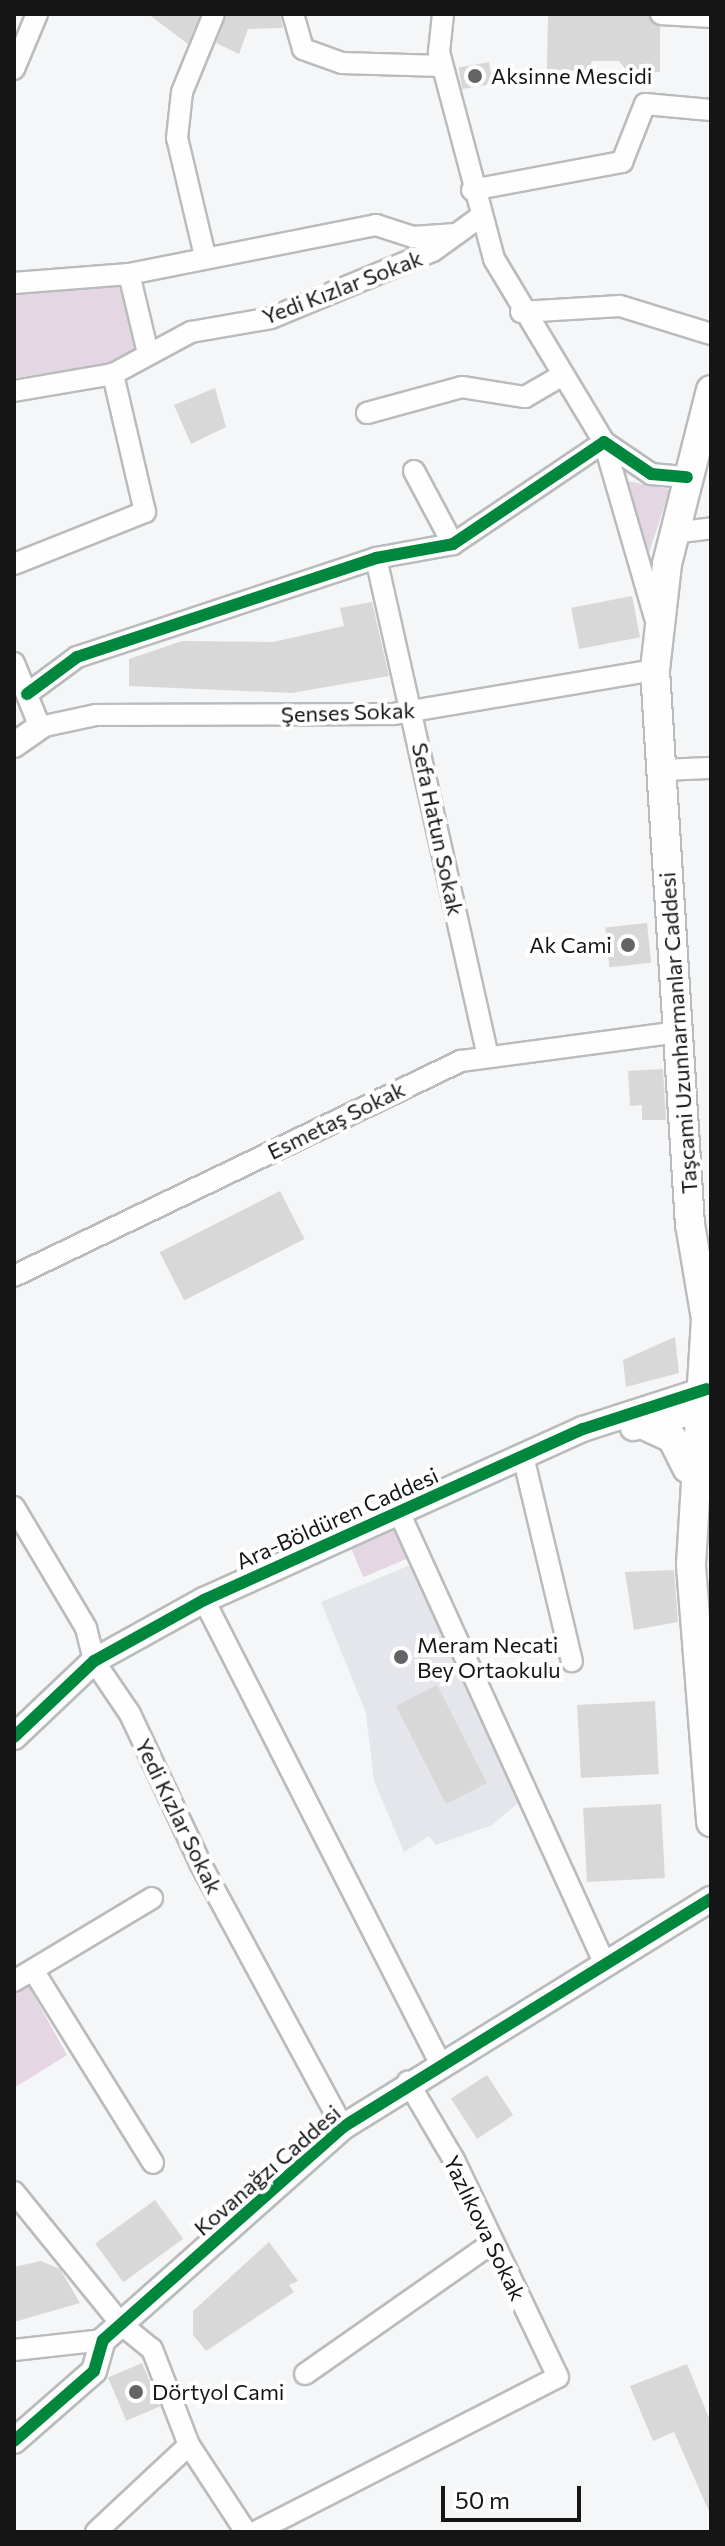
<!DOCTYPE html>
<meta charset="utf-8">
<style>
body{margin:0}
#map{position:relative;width:725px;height:2546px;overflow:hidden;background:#f5f6f7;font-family:Commissioner,sans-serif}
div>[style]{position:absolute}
.built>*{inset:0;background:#e4e6ec}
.green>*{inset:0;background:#e4d7e3;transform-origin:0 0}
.building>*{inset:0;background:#d8d8d9;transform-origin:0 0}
.roads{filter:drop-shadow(2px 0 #babbbc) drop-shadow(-2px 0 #babbbc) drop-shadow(0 2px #babbbc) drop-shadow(0 -2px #babbbc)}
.minor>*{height:20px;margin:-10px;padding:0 10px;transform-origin:10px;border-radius:10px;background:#fefefe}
.tertiary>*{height:24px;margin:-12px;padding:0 12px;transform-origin:12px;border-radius:12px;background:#fefefe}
.secondary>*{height:28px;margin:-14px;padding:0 14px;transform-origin:14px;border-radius:14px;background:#fefefe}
.cycleway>*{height:12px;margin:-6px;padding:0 6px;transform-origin:6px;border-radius:6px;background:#00873e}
.dots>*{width:22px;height:22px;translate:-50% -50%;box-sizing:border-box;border:4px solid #fff;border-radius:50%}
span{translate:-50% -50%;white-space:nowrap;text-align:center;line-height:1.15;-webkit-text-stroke:8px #fff;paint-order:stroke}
.poi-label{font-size:22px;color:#151516}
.left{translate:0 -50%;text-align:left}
.right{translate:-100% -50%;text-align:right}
.street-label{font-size:22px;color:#151516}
.frame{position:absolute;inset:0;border:16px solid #151516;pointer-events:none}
.scale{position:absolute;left:441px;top:2486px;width:140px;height:36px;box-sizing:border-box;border:4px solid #151516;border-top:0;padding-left:10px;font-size:24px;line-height:28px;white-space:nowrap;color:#151516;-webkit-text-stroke:6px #fff;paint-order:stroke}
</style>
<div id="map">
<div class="built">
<i style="clip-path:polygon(415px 1563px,524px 1798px,492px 1825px,436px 1845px,429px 1836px,404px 1852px,374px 1781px,366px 1713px,321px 1602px)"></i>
</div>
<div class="green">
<i style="clip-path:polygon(124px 281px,136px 350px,108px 364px,14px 378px,14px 289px)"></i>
<i style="clip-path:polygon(627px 481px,670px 489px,648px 556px)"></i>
<i style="left:397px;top:1526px;width:34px;height:51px;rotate:67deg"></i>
<i style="clip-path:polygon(27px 1983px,67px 2055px,14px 2088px,14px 1990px)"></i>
</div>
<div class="building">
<i style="clip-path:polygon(148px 14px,200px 14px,188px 44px)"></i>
<i style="clip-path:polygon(227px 14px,280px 14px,283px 28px,248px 29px,239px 54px,216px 43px)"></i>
<i style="clip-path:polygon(548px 14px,648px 14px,660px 27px,660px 72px,628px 72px,619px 61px,592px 61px,588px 71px,547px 70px)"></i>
<i style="left:489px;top:62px;width:22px;height:31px;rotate:80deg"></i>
<i style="clip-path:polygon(215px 388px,226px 427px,191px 444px,174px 405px)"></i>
<i style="left:632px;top:596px;width:42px;height:62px;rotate:79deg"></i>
<i style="clip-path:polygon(372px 602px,389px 676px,292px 693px,129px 686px,129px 659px,182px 641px,273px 642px,344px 626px,340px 608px)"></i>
<i style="left:647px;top:923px;width:40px;height:42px;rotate:84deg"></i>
<i style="clip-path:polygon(663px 1069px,666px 1120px,642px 1120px,642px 1105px,630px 1106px,628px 1071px)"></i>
<i style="left:280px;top:1191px;width:54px;height:135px;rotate:63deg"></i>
<i style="clip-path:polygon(675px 1337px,679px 1373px,626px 1387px,623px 1360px)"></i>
<i style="clip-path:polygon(674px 1570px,678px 1622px,634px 1630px,625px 1572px)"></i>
<i style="left:437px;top:1685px;width:110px;height:46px;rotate:63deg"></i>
<i style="left:655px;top:1701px;width:73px;height:78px;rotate:87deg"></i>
<i style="left:661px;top:1804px;width:74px;height:78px;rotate:87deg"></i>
<i style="left:487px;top:2075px;width:48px;height:43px;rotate:57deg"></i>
<i style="left:155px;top:2200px;width:48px;height:74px;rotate:54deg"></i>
<i style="clip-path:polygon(269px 2242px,298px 2281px,289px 2285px,294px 2292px,206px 2351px,193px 2335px,193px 2311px)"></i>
<i style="clip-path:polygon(41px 2261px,60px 2269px,80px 2303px,14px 2322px,14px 2267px)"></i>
<i style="left:142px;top:2363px;width:47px;height:37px;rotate:67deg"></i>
<i style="clip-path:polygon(687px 2364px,711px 2423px,711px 2516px,674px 2432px,653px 2441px,630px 2386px)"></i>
</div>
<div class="roads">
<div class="minor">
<i style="left:293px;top:14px;width:36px;rotate:74deg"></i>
<i style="left:303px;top:49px;width:41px;rotate:19.7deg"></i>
<i style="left:342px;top:63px;width:100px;rotate:1.7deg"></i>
<i style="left:443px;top:14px;width:38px;rotate:96deg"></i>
<i style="left:439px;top:52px;width:214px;rotate:75.1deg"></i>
<i style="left:494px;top:259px;width:214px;rotate:59deg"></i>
<i style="left:604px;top:442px;width:183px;rotate:73.8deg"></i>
<i style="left:661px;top:14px;width:50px;rotate:3.4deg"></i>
<i style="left:14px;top:69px;width:60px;rotate:-67.3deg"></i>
<i style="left:472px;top:190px;width:153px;rotate:-10.6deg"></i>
<i style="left:622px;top:162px;width:62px;rotate:-68.4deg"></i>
<i style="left:645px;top:104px;width:66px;rotate:5.2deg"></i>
<i style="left:205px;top:256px;width:121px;rotate:-103.3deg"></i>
<i style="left:177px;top:138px;width:46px;rotate:-83.8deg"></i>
<i style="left:182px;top:92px;width:84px;rotate:-67.7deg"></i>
<i style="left:129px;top:274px;width:81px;rotate:76.5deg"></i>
<i style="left:14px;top:283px;width:115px;rotate:-4.5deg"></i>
<i style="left:129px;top:274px;width:252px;rotate:-11.2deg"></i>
<i style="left:376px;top:225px;width:39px;rotate:18deg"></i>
<i style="left:413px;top:237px;width:39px;rotate:-4deg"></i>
<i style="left:521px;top:312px;width:99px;rotate:-3.5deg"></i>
<i style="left:620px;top:306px;width:95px;rotate:17.1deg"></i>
<i style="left:14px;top:391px;width:100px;rotate:-9.7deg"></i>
<i style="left:113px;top:374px;width:89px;rotate:-28.3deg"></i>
<i style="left:191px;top:332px;width:81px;rotate:-9.9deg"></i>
<i style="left:271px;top:318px;width:175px;rotate:-22.5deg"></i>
<i style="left:433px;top:251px;width:58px;rotate:-35.9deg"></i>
<i style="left:367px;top:413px;width:98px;rotate:-15.3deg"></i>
<i style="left:462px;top:387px;width:64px;rotate:9deg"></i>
<i style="left:525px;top:397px;width:42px;rotate:-30.3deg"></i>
<i style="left:414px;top:471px;width:83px;rotate:61.9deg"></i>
<i style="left:673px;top:533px;width:38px;rotate:-7deg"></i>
<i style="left:376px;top:558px;width:506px;rotate:77.34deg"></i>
<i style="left:14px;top:564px;width:141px;rotate:-21.7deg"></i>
<i style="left:145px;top:512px;width:142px;rotate:-103.1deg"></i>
<i style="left:14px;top:663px;width:69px;rotate:67.9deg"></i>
<i style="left:40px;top:727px;width:57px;rotate:-12.1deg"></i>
<i style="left:96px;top:715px;width:298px;rotate:-0.2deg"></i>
<i style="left:394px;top:714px;width:265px;rotate:-9.6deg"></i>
<i style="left:27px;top:694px;width:62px;rotate:-36.5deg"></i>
<i style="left:77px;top:657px;width:315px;rotate:-18.3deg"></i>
<i style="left:376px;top:558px;width:78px;rotate:-10.3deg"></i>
<i style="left:453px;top:544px;width:182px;rotate:-34deg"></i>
<i style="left:604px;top:442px;width:57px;rotate:34.2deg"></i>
<i style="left:651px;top:474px;width:36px;rotate:5deg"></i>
<i style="left:661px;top:770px;width:50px;rotate:-2.3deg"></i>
<i style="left:14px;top:1276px;width:496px;rotate:-25.7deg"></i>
<i style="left:461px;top:1061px;width:219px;rotate:-7.6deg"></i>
<i style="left:523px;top:1456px;width:211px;rotate:76.6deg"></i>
<i style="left:14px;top:1507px;width:141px;rotate:59.2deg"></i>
<i style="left:86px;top:1628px;width:34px;rotate:76deg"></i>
<i style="left:94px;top:1661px;width:64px;rotate:55.8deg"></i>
<i style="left:130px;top:1714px;width:165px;rotate:64.8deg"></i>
<i style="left:200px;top:1863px;width:300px;rotate:61.6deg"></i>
<i style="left:398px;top:1510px;width:497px;rotate:65.5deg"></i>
<i style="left:204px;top:1600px;width:520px;rotate:62.99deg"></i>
<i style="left:33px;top:1970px;width:227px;rotate:58.1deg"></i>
<i style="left:14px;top:1981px;width:161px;rotate:-31deg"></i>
<i style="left:14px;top:2192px;width:171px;rotate:50.9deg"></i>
<i style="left:122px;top:2325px;width:38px;rotate:39deg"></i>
<i style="left:152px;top:2349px;width:103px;rotate:68.9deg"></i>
<i style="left:189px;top:2445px;width:104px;rotate:56.8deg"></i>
<i style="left:14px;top:2350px;width:90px;rotate:-6.4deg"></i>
<i style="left:305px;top:2374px;width:228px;rotate:-35deg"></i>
<i style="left:96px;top:2532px;width:127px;rotate:-43.1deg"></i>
<i style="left:255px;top:2532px;width:340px;rotate:-27.1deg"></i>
<i style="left:558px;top:2377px;width:241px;rotate:-115.6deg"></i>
<i style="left:454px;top:2160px;width:91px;rotate:-120.5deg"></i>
</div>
<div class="tertiary">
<i style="left:14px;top:745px;width:32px;rotate:-35deg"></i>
<i style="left:633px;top:1428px;width:74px;rotate:-14.8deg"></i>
<i style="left:14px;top:1737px;width:110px;rotate:-43.5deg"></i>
<i style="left:94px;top:1661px;width:126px;rotate:-29deg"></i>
<i style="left:204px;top:1600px;width:416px;rotate:-24.3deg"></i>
<i style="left:583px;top:1429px;width:130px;rotate:-17.9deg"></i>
<i style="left:14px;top:2441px;width:106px;rotate:-41.2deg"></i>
<i style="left:94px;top:2371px;width:32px;rotate:-74deg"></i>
<i style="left:103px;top:2340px;width:321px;rotate:-41.6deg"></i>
<i style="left:343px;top:2127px;width:433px;rotate:-31.8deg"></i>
</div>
<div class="secondary">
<i style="left:711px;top:390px;width:179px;rotate:104.2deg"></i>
<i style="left:667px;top:564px;width:107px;rotate:96.5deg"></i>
<i style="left:655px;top:670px;width:555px;rotate:86.39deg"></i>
<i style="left:690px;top:1224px;width:96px;rotate:80.4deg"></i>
<i style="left:706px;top:1319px;width:247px;rotate:93.5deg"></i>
<i style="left:691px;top:1566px;width:257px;rotate:85.5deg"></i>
<i style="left:644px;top:1425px;width:31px;rotate:25deg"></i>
<i style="left:672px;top:1438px;width:34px;rotate:63deg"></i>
</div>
</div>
<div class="cycleway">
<i style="left:27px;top:694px;width:62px;rotate:-36.5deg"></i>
<i style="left:77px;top:657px;width:315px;rotate:-18.3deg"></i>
<i style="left:376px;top:558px;width:78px;rotate:-10.3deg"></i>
<i style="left:453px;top:544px;width:182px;rotate:-34deg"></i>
<i style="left:604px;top:442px;width:57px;rotate:34.2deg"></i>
<i style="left:651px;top:474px;width:36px;rotate:5deg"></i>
<i style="left:14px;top:1737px;width:110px;rotate:-43.5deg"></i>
<i style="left:94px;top:1661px;width:126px;rotate:-29deg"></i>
<i style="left:204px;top:1600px;width:416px;rotate:-24.3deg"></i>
<i style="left:583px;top:1429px;width:130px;rotate:-17.9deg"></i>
<i style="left:14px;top:2441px;width:106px;rotate:-41.2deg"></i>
<i style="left:94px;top:2371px;width:32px;rotate:-74deg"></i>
<i style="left:103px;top:2340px;width:321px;rotate:-41.6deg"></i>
<i style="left:343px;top:2127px;width:433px;rotate:-31.8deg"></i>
</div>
<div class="dots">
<i style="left:475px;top:76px;background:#636465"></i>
<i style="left:628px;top:945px;background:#636465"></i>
<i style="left:401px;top:1657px;background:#636465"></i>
<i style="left:136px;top:2392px;background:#636465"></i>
</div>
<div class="poi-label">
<span class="left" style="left:491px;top:76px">Aksinne Mescidi</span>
<span class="right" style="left:612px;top:945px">Ak Cami</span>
<span class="left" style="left:417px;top:1657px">Meram Necati<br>Bey Ortaokulu</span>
<span class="left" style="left:152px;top:2392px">Dörtyol Cami</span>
</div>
<div class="street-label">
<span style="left:342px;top:287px;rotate:-21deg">Yedi Kızlar Sokak</span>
<span style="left:348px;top:712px;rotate:-2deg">Şenses Sokak</span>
<span style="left:438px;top:829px;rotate:78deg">Sefa Hatun Sokak</span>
<span style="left:678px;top:1033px;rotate:-94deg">Taşcami Uzunharmanlar Caddesi</span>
<span style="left:336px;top:1120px;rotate:-26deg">Esmetaş Sokak</span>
<span style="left:337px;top:1518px;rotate:-24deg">Ara-Böldüren Caddesi</span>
<span style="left:179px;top:1816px;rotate:64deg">Yedi Kızlar Sokak</span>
<span style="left:267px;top:2170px;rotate:-41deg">Kovanağzı Caddesi</span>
<span style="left:485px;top:2228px;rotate:64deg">Yazlıkova Sokak</span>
</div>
<div class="frame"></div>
<div class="scale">50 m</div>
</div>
